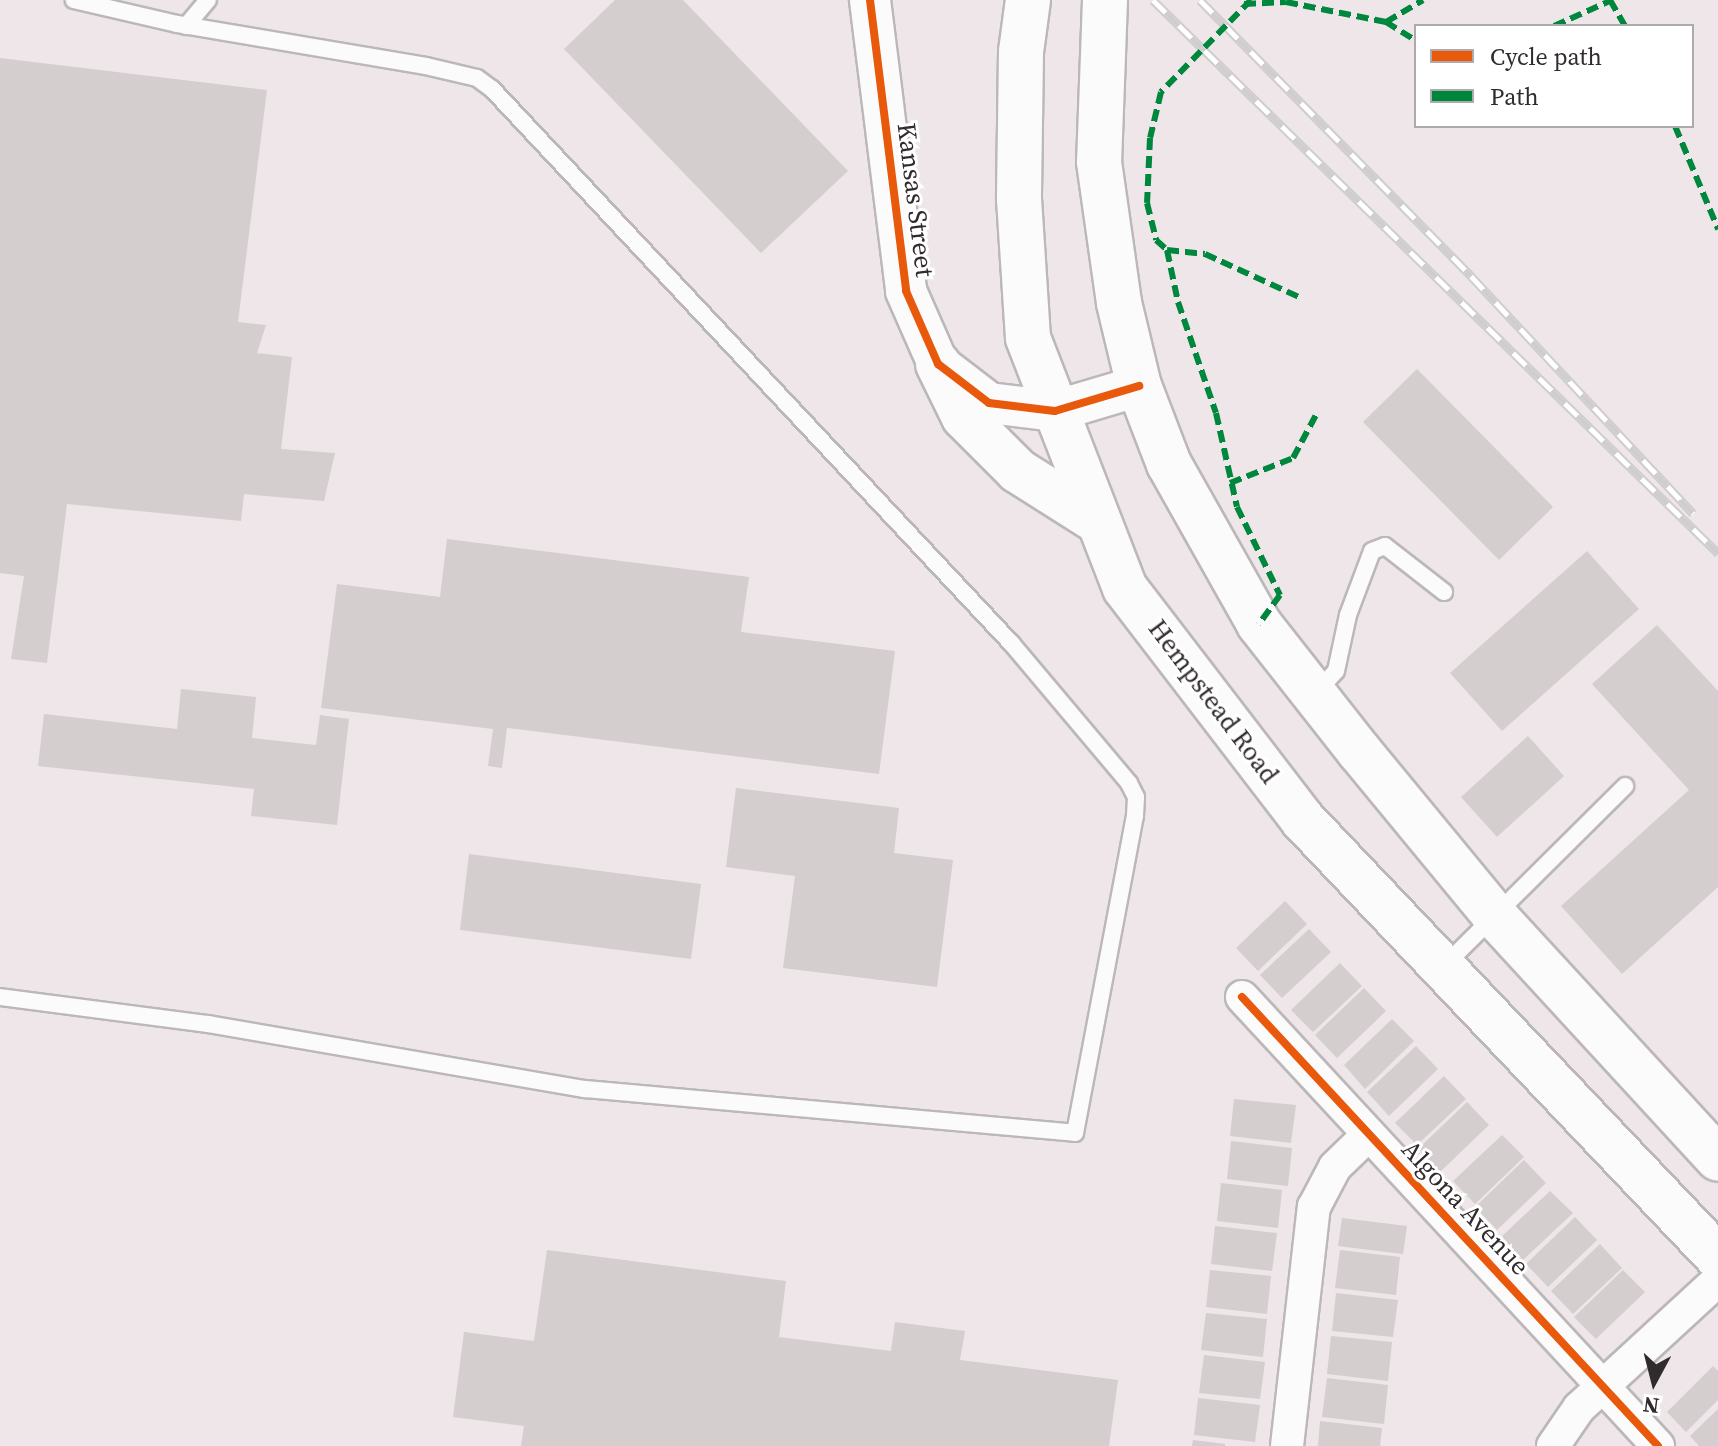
<!DOCTYPE html>
<style>
body{margin:0}
#map{position:relative;width:1718px;height:1446px;overflow:hidden;background:#eee6e8;font-family:"Source Serif 4",serif}
div>[style]{position:absolute}
.building>*{inset:0;background:#d4cecf}
.roads{filter:drop-shadow(2px 0 #bcb7b8) drop-shadow(-2px 0 #bcb7b8) drop-shadow(0 2px #bcb7b8) drop-shadow(0 -2px #bcb7b8)}
.service>*{height:16px;margin:-8px;padding:0 8px;transform-origin:8px;border-radius:8px;background:#fcfbfc}
.minor>*{height:32px;margin:-16px;padding:0 16px;transform-origin:16px;border-radius:16px;background:#fcfbfc}
.tertiary>*{height:40px;margin:-20px;padding:0 20px;transform-origin:20px;border-radius:20px;background:#fcfbfc}
.secondary>*{height:44px;margin:-22px;padding:0 22px;transform-origin:22px;border-radius:22px;background:#fcfbfc}
.rail>*{height:9px;margin-top:-4.5px;transform-origin:0;background:repeating-linear-gradient(90deg,#fff 0 18px,#d0cdce 0 36px);box-sizing:border-box;border-block:2px solid #d0cdce}
.quiet>*{height:6px;margin-top:-3px;transform-origin:0;background:repeating-linear-gradient(90deg,#00873e 0 12px,transparent 0 18px)}
.cycleway>*{height:8px;margin:-4px;padding:0 4px;transform-origin:4px;border-radius:4px;background:#e8590c}
span{translate:-50% -50%;white-space:nowrap;text-align:center;line-height:1.15;-webkit-text-stroke:6px #fff;paint-order:stroke}
.street-label{font-size:26px;color:#302b2c}
.legend{position:absolute;left:1414px;top:24px;width:280px;height:104px;box-sizing:border-box;background:#fff;border:2px solid #acaaab;margin:0;padding:10px 14px;list-style:none;font-size:24px;color:#302b2c}
.legend li{display:flex;align-items:center;gap:16px;height:40px}
.legend b{width:40px;border:2px solid #acaaab}
.north{position:absolute;left:1614px;top:1342px;width:80px;height:80px;-webkit-text-stroke:6px #fff;paint-order:stroke;rotate:187deg;font-size:22px;font-weight:700;line-height:32px;text-align:center;color:#302b2c}
.north::after{content:'';display:block;margin:auto;width:28px;height:36px;background:#302b2c;clip-path:polygon(50% 0,100% 100%,50% 72%,0 100%)}
</style>
<div id="map">
<div class="building">
<i style="clip-path:polygon(615px 0,683px 0,848px 171px,761px 253px,564px 49px)"></i>
<i style="clip-path:polygon(0 58px,267px 90px,238px 322px,266px 325px,257px 353px,292px 357px,281px 449px,335px 453px,324px 501px,244px 494px,241px 521px,67px 504px,47px 663px,11px 659px,24px 576px,0 573px)"></i>
<i style="clip-path:polygon(1417px 369px,1553px 507px,1499px 560px,1363px 422px)"></i>
<i style="clip-path:polygon(447px 539px,749px 577px,741px 632px,895px 651px,879px 774px,507px 728px,502px 768px,488px 766px,493px 729px,321px 708px,337px 584px,440px 597px)"></i>
<i style="clip-path:polygon(1587px 551px,1639px 609px,1502px 731px,1450px 673px)"></i>
<i style="clip-path:polygon(1657px 625px,1718px 691px,1718px 887px,1622px 974px,1561px 906px,1689px 790px,1592px 684px)"></i>
<i style="clip-path:polygon(181px 689px,256px 697px,252px 738px,316px 745px,320px 715px,349px 719px,337px 825px,251px 816px,254px 789px,38px 766px,44px 714px,177px 729px)"></i>
<i style="clip-path:polygon(1528px 736px,1564px 776px,1497px 837px,1461px 797px)"></i>
<i style="clip-path:polygon(736px 788px,899px 808px,894px 853px,953px 860px,937px 987px,783px 968px,795px 876px,726px 867px)"></i>
<i style="clip-path:polygon(469px 854px,701px 884px,691px 959px,460px 930px)"></i>
<i style="clip-path:polygon(1285px 901px,1307px 924px,1258px 971px,1236px 948px)"></i>
<i style="clip-path:polygon(1309px 929px,1331px 952px,1282px 998px,1260px 975px)"></i>
<i style="clip-path:polygon(1340px 963px,1362px 986px,1313px 1032px,1291px 1010px)"></i>
<i style="clip-path:polygon(1364px 988px,1386px 1011px,1337px 1058px,1315px 1035px)"></i>
<i style="clip-path:polygon(1392px 1019px,1414px 1041px,1365px 1089px,1344px 1065px)"></i>
<i style="clip-path:polygon(1416px 1046px,1438px 1069px,1389px 1116px,1367px 1092px)"></i>
<i style="clip-path:polygon(1444px 1076px,1466px 1099px,1417px 1145px,1395px 1123px)"></i>
<i style="clip-path:polygon(1234px 1099px,1296px 1105px,1291px 1143px,1230px 1136px)"></i>
<i style="clip-path:polygon(1467px 1102px,1489px 1125px,1440px 1172px,1418px 1149px)"></i>
<i style="clip-path:polygon(1502px 1135px,1524px 1157px,1475px 1204px,1453px 1181px)"></i>
<i style="clip-path:polygon(1231px 1141px,1292px 1148px,1288px 1186px,1227px 1179px)"></i>
<i style="clip-path:polygon(1524px 1160px,1546px 1183px,1497px 1230px,1475px 1207px)"></i>
<i style="clip-path:polygon(1221px 1183px,1282px 1190px,1278px 1228px,1217px 1221px)"></i>
<i style="clip-path:polygon(1550px 1191px,1573px 1213px,1523px 1260px,1501px 1237px)"></i>
<i style="clip-path:polygon(1575px 1217px,1597px 1240px,1548px 1287px,1526px 1264px)"></i>
<i style="clip-path:polygon(1342px 1218px,1407px 1226px,1403px 1254px,1338px 1246px)"></i>
<i style="clip-path:polygon(1215px 1226px,1277px 1233px,1272px 1271px,1211px 1264px)"></i>
<i style="clip-path:polygon(1600px 1244px,1622px 1268px,1573px 1314px,1551px 1291px)"></i>
<i style="clip-path:polygon(547px 1250px,786px 1281px,779px 1337px,891px 1351px,895px 1322px,965px 1331px,960px 1360px,1118px 1380px,1109px 1446px,521px 1446px,524px 1426px,453px 1417px,464px 1332px,534px 1341px)"></i>
<i style="clip-path:polygon(1340px 1250px,1400px 1257px,1396px 1295px,1335px 1288px)"></i>
<i style="clip-path:polygon(1210px 1270px,1271px 1276px,1267px 1314px,1206px 1307px)"></i>
<i style="clip-path:polygon(1623px 1270px,1645px 1292px,1596px 1339px,1574px 1317px)"></i>
<i style="clip-path:polygon(1336px 1293px,1398px 1300px,1393px 1337px,1332px 1331px)"></i>
<i style="clip-path:polygon(1206px 1313px,1267px 1319px,1263px 1357px,1201px 1350px)"></i>
<i style="clip-path:polygon(1331px 1336px,1392px 1342px,1388px 1381px,1327px 1374px)"></i>
<i style="clip-path:polygon(1204px 1355px,1265px 1362px,1260px 1399px,1199px 1393px)"></i>
<i style="clip-path:polygon(1713px 1366px,1718px 1371px,1718px 1400px,1686px 1432px,1667px 1412px)"></i>
<i style="clip-path:polygon(1327px 1378px,1388px 1385px,1384px 1424px,1322px 1417px)"></i>
<i style="clip-path:polygon(1198px 1398px,1260px 1405px,1255px 1442px,1194px 1435px)"></i>
<i style="clip-path:polygon(1718px 1409px,1718px 1446px,1699px 1446px,1690px 1436px)"></i>
<i style="clip-path:polygon(1320px 1421px,1382px 1428px,1380px 1446px,1318px 1446px)"></i>
<i style="clip-path:polygon(1193px 1440px,1225px 1444px,1225px 1446px,1192px 1446px)"></i>
</div>
<div class="roads">
<div class="service">
<i style="left:186px;top:26px;width:34px;rotate:-50deg"></i>
<i style="left:1317px;top:692px;width:28px;rotate:-48deg"></i>
<i style="left:1336px;top:671px;width:57px;rotate:-77.9deg"></i>
<i style="left:1348px;top:615px;width:68px;rotate:-69.4deg"></i>
<i style="left:1372px;top:551px;width:14px;rotate:-21deg"></i>
<i style="left:1385px;top:546px;width:75px;rotate:37.9deg"></i>
<i style="left:1445px;top:965px;width:254px;rotate:-44.8deg"></i>
<i style="left:0;top:997px;width:210px;rotate:7.4deg"></i>
<i style="left:208px;top:1024px;width:383px;rotate:9.8deg"></i>
<i style="left:585px;top:1089px;width:492px;rotate:5.1deg"></i>
<i style="left:1075px;top:1133px;width:323px;rotate:-79.3deg"></i>
<i style="left:1135px;top:816px;width:19px;rotate:-87deg"></i>
<i style="left:1136px;top:797px;width:16px;rotate:-117deg"></i>
<i style="left:1129px;top:783px;width:183px;rotate:-130.1deg"></i>
<i style="left:1011px;top:643px;width:759px;rotate:-133.13deg"></i>
<i style="left:492px;top:89px;width:19px;rotate:-144deg"></i>
<i style="left:477px;top:78px;width:52px;rotate:-166.8deg"></i>
<i style="left:426px;top:66px;width:253px;rotate:-170.4deg"></i>
<i style="left:177px;top:24px;width:106px;rotate:-166.9deg"></i>
</div>
<div class="minor">
<i style="left:1242px;top:997px;width:612px;rotate:47.18deg"></i>
<i style="left:1287px;top:1446px;width:241px;rotate:-83.6deg"></i>
<i style="left:1314px;top:1207px;width:45px;rotate:-62.3deg"></i>
<i style="left:1335px;top:1167px;width:46px;rotate:-44.1deg"></i>
<i style="left:1553px;top:1446px;width:46px;rotate:-55.6deg"></i>
<i style="left:1579px;top:1408px;width:189px;rotate:-42.6deg"></i>
</div>
<div class="tertiary">
<i style="left:870px;top:0;width:293px;rotate:82.9deg"></i>
<i style="left:906px;top:291px;width:80px;rotate:66.3deg"></i>
<i style="left:938px;top:364px;width:64px;rotate:37.4deg"></i>
<i style="left:989px;top:403px;width:66px;rotate:6.9deg"></i>
<i style="left:1055px;top:411px;width:88px;rotate:-16.6deg"></i>
</div>
<div class="secondary">
<i style="left:1028px;top:0;width:52px;rotate:97.7deg"></i>
<i style="left:1021px;top:52px;width:147px;rotate:90.8deg"></i>
<i style="left:1019px;top:199px;width:139px;rotate:86.3deg"></i>
<i style="left:1028px;top:338px;width:268px;rotate:68.8deg"></i>
<i style="left:1125px;top:588px;width:291px;rotate:52.5deg"></i>
<i style="left:1302px;top:819px;width:604px;rotate:46.48deg"></i>
<i style="left:1105px;top:0;width:162px;rotate:92.1deg"></i>
<i style="left:1099px;top:162px;width:142px;rotate:81.9deg"></i>
<i style="left:1119px;top:303px;width:85px;rotate:76.5deg"></i>
<i style="left:1139px;top:386px;width:84px;rotate:69deg"></i>
<i style="left:1169px;top:464px;width:184px;rotate:60.6deg"></i>
<i style="left:1259px;top:624px;width:162px;rotate:51.8deg"></i>
<i style="left:1359px;top:751px;width:212px;rotate:50.5deg"></i>
<i style="left:1494px;top:915px;width:331px;rotate:47.4deg"></i>
<i style="left:938px;top:364px;width:59px;rotate:63.9deg"></i>
<i style="left:964px;top:417px;width:76px;rotate:45deg"></i>
<i style="left:1018px;top:471px;width:93px;rotate:32.3deg"></i>
</div>
</div>
<div class="rail">
<i style="left:1153px;top:0;width:791px;rotate:44.39deg"></i>
<i style="left:1200px;top:0;width:387px;rotate:45.5deg"></i>
<i style="left:1471px;top:276px;width:325px;rotate:46.9deg"></i>
</div>
<div class="quiet">
<i style="left:1251px;top:0;width:129px;rotate:134.4deg"></i>
<i style="left:1161px;top:92px;width:47px;rotate:103.4deg"></i>
<i style="left:1150px;top:138px;width:65px;rotate:92.6deg"></i>
<i style="left:1147px;top:203px;width:38px;rotate:76deg"></i>
<i style="left:1156px;top:240px;width:15px;rotate:42deg"></i>
<i style="left:1167px;top:250px;width:38px;rotate:6deg"></i>
<i style="left:1205px;top:254px;width:106px;rotate:24.6deg"></i>
<i style="left:1610px;top:0;width:30px;rotate:60deg"></i>
<i style="left:1244px;top:4px;width:42px;rotate:-2.7deg"></i>
<i style="left:1286px;top:2px;width:102px;rotate:11.3deg"></i>
<i style="left:1386px;top:22px;width:43px;rotate:-30.7deg"></i>
<i style="left:1386px;top:22px;width:36px;rotate:32deg"></i>
<i style="left:1554px;top:26px;width:64px;rotate:-24.1deg"></i>
<i style="left:1675px;top:126px;width:112px;rotate:67.3deg"></i>
<i style="left:1167px;top:250px;width:53px;rotate:78.1deg"></i>
<i style="left:1178px;top:302px;width:117px;rotate:71.1deg"></i>
<i style="left:1216px;top:413px;width:96px;rotate:77.4deg"></i>
<i style="left:1237px;top:507px;width:98px;rotate:64deg"></i>
<i style="left:1280px;top:595px;width:36px;rotate:126deg"></i>
<i style="left:1230px;top:483px;width:68px;rotate:-21.6deg"></i>
<i style="left:1293px;top:458px;width:51px;rotate:-61.9deg"></i>
</div>
<div class="cycleway">
<i style="left:870px;top:0;width:293px;rotate:82.9deg"></i>
<i style="left:906px;top:291px;width:80px;rotate:66.3deg"></i>
<i style="left:938px;top:364px;width:64px;rotate:37.4deg"></i>
<i style="left:989px;top:403px;width:66px;rotate:6.9deg"></i>
<i style="left:1055px;top:411px;width:88px;rotate:-16.6deg"></i>
<i style="left:1242px;top:997px;width:612px;rotate:47.18deg"></i>
</div>
<div class="street-label">
<span style="left:915px;top:200px;rotate:83deg">Kansas Street</span>
<span style="left:1213px;top:702px;rotate:53deg">Hempstead Road</span>
<span style="left:1465px;top:1208px;rotate:47deg">Algona Avenue</span>
</div>
<ul class="legend">
<li><b style="height:10px;background:#e8590c"></b>Cycle path</li>
<li><b style="height:10px;background:#00873e"></b>Path</li>
</ul>
<div class="north">N</div>
</div>
